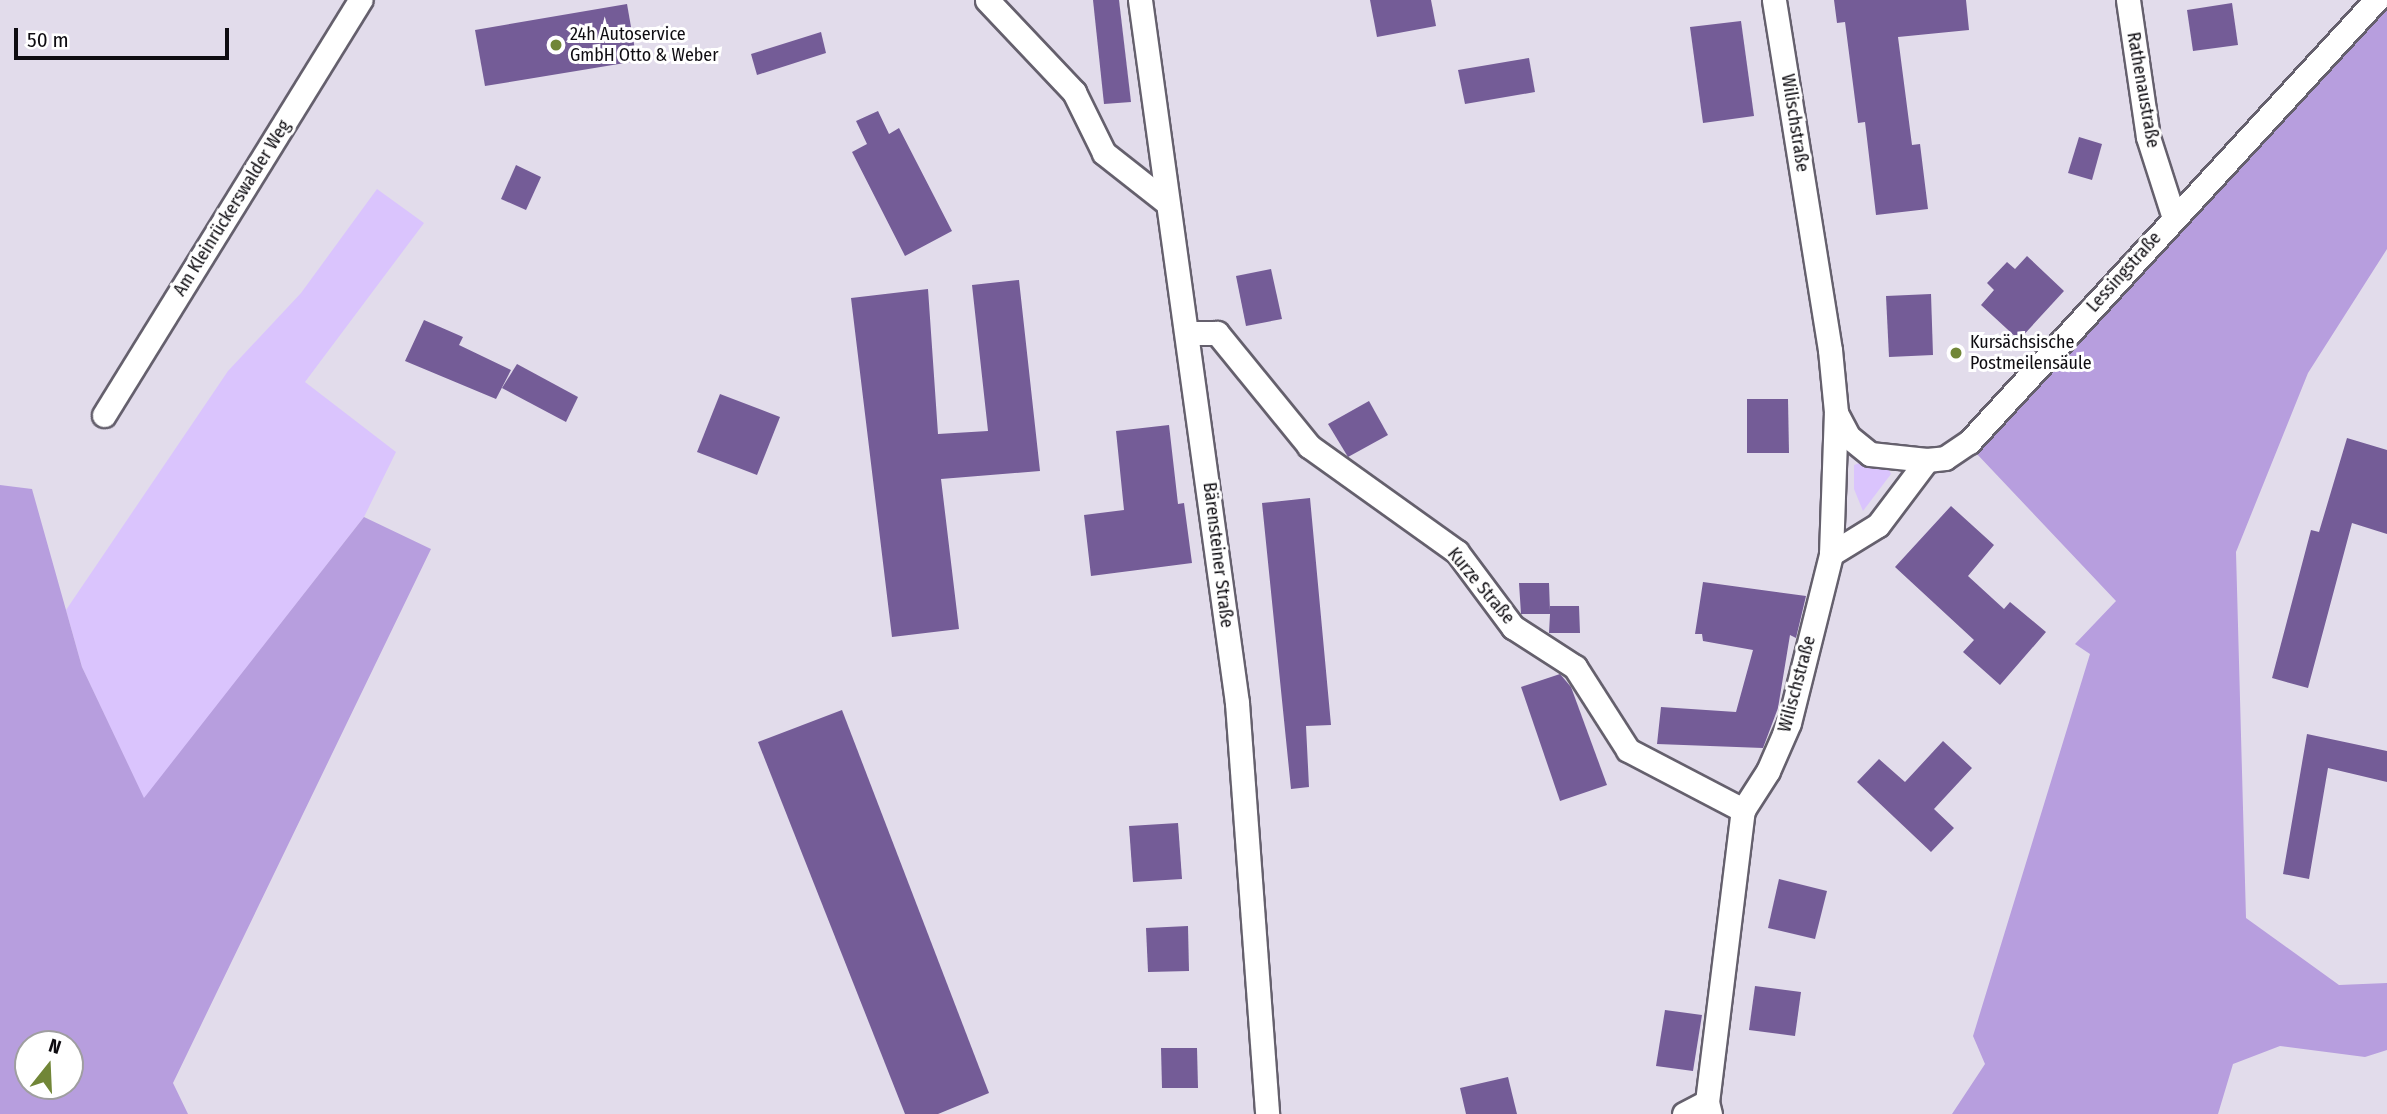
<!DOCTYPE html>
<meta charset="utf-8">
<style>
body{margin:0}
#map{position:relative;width:2387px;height:1114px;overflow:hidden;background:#e2dceb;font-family:"Fira Sans Condensed",sans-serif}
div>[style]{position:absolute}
.green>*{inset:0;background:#dac4fd}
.forest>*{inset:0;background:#b79ede}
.building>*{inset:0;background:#745c97}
.roads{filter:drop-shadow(2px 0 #65606d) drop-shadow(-2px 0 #65606d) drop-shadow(0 2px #65606d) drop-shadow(0 -2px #65606d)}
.street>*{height:23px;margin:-11.5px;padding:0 11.5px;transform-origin:11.5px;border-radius:11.5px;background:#fff}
.dots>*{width:19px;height:19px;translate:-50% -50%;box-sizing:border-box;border:4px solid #fff;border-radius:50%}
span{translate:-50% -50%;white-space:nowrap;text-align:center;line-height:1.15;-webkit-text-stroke:6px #fff;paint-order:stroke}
.poi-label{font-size:18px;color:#0e0c11}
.left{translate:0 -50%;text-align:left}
.street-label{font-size:18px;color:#0e0c11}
.north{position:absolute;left:14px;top:1030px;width:70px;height:70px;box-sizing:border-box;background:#fff;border:2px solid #9f9ea0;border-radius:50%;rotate:18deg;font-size:19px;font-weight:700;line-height:28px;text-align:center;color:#0e0c11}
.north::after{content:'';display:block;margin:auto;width:24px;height:32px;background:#718637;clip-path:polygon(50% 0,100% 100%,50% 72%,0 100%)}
.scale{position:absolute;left:14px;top:28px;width:215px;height:32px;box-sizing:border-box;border:4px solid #0e0c11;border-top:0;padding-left:9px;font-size:21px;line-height:24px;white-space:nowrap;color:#0e0c11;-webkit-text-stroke:5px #fff;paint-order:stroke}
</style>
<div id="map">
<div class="green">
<i style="clip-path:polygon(377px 189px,424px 223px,305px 382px,396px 452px,364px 517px,144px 799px,82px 667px,66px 610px,228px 371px,301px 293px)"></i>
<i style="clip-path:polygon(1865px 461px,1886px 463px,1891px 474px,1863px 511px,1854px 489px,1854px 465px)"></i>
</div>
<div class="forest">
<i style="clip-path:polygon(2387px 8px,2387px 249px,2308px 373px,2236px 552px,2246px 918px,2339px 985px,2387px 983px,2387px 1050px,2365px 1057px,2280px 1046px,2233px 1064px,2218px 1114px,1952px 1114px,1985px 1064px,1973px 1036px,2090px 654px,2075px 644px,2116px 601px,1976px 453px)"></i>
<i style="clip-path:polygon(evenodd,0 485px,32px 489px,82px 667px,144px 798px,364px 517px,431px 549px,173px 1083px,188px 1114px,0 1114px,0 485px,70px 1044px,70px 1086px,28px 1086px,28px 1044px,70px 1044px)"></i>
</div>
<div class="building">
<i style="clip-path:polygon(1093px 0,1119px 0,1131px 102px,1104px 104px)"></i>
<i style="clip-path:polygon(1370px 0,1431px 0,1436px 26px,1377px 37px)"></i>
<i style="clip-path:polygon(1834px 0,1966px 0,1969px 30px,1898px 37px,1912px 145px,1920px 144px,1928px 209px,1876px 215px,1865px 122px,1858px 123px,1845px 22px,1837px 23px)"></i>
<i style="clip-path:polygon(2232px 3px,2238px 45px,2193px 51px,2187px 10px)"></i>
<i style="clip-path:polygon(627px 4px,637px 61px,485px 86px,475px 30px)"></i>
<i style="clip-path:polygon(1741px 21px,1754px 116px,1703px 123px,1690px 27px)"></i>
<i style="clip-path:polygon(821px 32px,826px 53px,757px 75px,751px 54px)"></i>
<i style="clip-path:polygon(1529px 58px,1535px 92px,1465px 104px,1458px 70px)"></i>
<i style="clip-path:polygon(878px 111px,889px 134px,899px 128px,952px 231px,905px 256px,852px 152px,867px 144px,856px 121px)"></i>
<i style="clip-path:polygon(2079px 137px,2102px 144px,2092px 180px,2068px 173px)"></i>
<i style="clip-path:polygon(516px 165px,541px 177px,526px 210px,501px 199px)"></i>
<i style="clip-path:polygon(2027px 256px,2064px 291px,2019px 340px,1981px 305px,1994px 290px,1987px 283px,2007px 262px,2015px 269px)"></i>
<i style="clip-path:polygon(1271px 269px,1282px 319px,1246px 326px,1236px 276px)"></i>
<i style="clip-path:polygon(1019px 280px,1040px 471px,941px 479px,959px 629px,892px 637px,851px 298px,928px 289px,938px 434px,988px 431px,972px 285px)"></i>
<i style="clip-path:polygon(1931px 294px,1933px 355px,1889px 357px,1886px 296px)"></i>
<i style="clip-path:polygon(424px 320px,463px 337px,459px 345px,511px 370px,496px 399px,405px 361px)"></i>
<i style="clip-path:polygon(517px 364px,578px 397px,566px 422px,502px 388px)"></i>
<i style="clip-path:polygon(720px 394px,780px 417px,757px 475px,697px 452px)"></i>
<i style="clip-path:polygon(1747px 399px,1788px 399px,1789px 453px,1747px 453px)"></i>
<i style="clip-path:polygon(1369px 401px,1388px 435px,1348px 457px,1328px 424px)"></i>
<i style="clip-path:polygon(1169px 425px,1178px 504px,1184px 503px,1192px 563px,1091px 576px,1084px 515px,1124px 510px,1116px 431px)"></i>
<i style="clip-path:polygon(2347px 438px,2387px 450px,2387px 534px,2352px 523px,2308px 688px,2272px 678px,2311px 530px,2319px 532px)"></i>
<i style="clip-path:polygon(1310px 498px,1331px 725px,1306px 726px,1309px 787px,1291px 789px,1262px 503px)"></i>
<i style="clip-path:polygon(1951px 506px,1994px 545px,1968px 576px,2004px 609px,2010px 602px,2046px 632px,2000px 685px,1963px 652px,1974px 640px,1895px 567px)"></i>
<i style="clip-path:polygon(1703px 582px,1806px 596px,1796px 638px,1790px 635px,1778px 708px,1763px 748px,1657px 744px,1661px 707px,1736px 712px,1753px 650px,1703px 641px,1702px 634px,1695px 634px)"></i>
<i style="clip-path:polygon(1519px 583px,1549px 583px,1550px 611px,1550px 606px,1579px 606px,1580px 633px,1549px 633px,1550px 614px,1521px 614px)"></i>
<i style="clip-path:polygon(1560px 674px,1571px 687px,1607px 785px,1560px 801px,1521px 687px)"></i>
<i style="clip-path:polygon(842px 710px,989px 1093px,938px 1114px,905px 1114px,758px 742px)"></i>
<i style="clip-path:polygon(2307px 734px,2387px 751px,2387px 782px,2328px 768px,2309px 879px,2283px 874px)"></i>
<i style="clip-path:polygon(1943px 741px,1972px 768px,1934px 809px,1954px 828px,1931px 852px,1857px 782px,1879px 759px,1905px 782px)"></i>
<i style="clip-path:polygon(1178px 823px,1182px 879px,1133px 882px,1129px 826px)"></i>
<i style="clip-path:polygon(1779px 879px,1827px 891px,1815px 939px,1768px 928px)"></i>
<i style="clip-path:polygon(1188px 926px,1189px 971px,1148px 972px,1146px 928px)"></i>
<i style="clip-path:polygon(1755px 986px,1801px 992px,1795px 1036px,1749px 1030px)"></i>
<i style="clip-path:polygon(1665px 1010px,1702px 1015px,1693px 1071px,1656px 1066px)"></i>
<i style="clip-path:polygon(1161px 1048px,1197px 1048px,1198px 1088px,1162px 1088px)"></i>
<i style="clip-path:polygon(1508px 1077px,1517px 1114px,1466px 1114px,1460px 1088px)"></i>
</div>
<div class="roads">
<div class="street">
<i style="left:987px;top:0;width:127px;rotate:46.6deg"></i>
<i style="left:1074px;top:92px;width:68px;rotate:63.8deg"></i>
<i style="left:1104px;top:153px;width:78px;rotate:38.2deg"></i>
<i style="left:1140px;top:0;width:710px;rotate:82.14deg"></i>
<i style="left:1237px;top:703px;width:412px;rotate:85.8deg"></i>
<i style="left:2128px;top:0;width:138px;rotate:81.7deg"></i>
<i style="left:2148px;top:137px;width:85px;rotate:72.2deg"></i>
<i style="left:1189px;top:333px;width:28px"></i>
<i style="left:1217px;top:333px;width:146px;rotate:50.8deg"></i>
<i style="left:1309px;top:446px;width:182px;rotate:35.6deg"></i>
<i style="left:1457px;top:552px;width:94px;rotate:53.3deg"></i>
<i style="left:1513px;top:627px;width:74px;rotate:32.8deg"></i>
<i style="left:1575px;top:667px;width:98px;rotate:57.4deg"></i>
<i style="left:1628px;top:750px;width:130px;rotate:27.6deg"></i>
<i style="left:1836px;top:413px;width:27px;rotate:62deg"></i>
<i style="left:1849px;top:437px;width:27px;rotate:39deg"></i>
<i style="left:1870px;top:454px;width:57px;rotate:6deg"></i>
<i style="left:1927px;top:460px;width:18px;rotate:-6deg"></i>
<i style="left:1945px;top:458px;width:29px;rotate:-34deg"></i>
<i style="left:1969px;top:442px;width:601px;rotate:-47.36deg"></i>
<i style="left:104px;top:415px;width:488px;rotate:-58.3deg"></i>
<i style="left:1831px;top:554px;width:55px;rotate:-31.7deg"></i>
<i style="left:1878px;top:525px;width:81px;rotate:-53deg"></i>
<i style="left:1684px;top:1114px;width:26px;rotate:-28deg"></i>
<i style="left:1710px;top:1114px;width:12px;rotate:-104deg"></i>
<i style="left:1707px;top:1102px;width:294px;rotate:-83deg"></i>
<i style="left:1743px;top:810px;width:46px;rotate:-57.3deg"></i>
<i style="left:1768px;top:771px;width:52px;rotate:-66.4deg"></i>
<i style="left:1789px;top:723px;width:174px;rotate:-76deg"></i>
<i style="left:1831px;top:554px;width:142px;rotate:-88deg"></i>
<i style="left:1836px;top:412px;width:62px;rotate:-95.5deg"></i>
<i style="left:1830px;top:350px;width:354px;rotate:-99.1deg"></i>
</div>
</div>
<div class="dots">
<i style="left:556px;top:45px;background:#718637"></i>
<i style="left:1956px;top:353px;background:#718637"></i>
</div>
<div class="poi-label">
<span class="left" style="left:570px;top:45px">24h Autoservice<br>GmbH Otto &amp; Weber</span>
<span class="left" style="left:1970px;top:353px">Kursächsische<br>Postmeilensäule</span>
</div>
<div class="street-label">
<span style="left:2143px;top:90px;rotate:80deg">Rathenaustraße</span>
<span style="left:1795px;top:123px;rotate:81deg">Wilischstraße</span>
<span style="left:232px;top:208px;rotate:-58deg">Am Kleinrückerswalder Weg</span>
<span style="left:2124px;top:272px;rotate:-48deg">Lessingstraße</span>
<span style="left:1218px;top:555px;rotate:83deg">Bärensteiner Straße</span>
<span style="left:1481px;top:586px;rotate:50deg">Kurze Straße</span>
<span style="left:1797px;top:684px;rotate:-75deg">Wilischstraße</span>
</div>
<div class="north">N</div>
<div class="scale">50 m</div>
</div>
